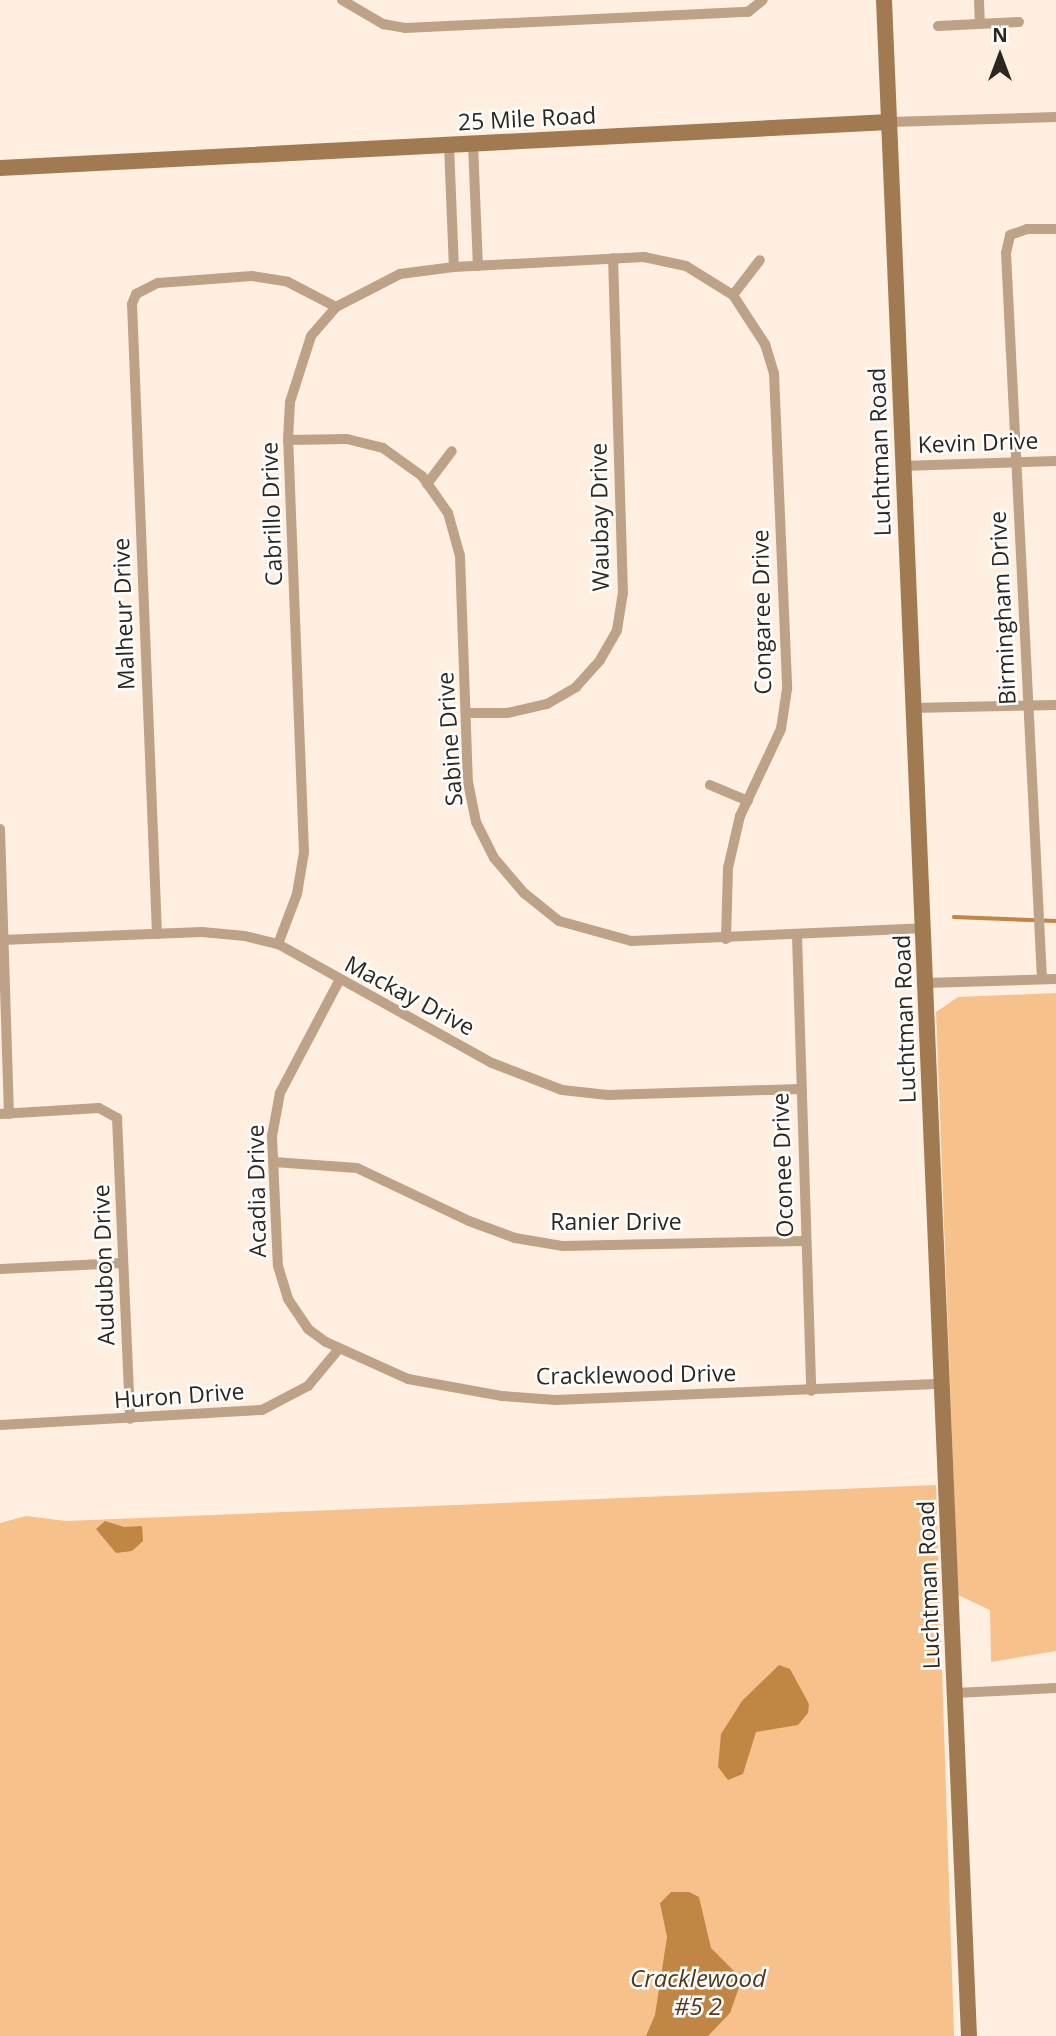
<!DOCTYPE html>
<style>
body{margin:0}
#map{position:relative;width:1056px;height:2036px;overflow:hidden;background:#ffefe0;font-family:"Open Sans",sans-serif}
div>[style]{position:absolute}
.green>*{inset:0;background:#f7c18c}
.water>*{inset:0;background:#c18544}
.stream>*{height:3.5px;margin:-1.75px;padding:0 1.75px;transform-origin:1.75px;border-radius:1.75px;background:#c18544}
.street>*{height:10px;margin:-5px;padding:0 5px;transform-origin:5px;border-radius:5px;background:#bda287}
.secondary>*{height:16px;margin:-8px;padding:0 8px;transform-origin:8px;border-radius:8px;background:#a27a52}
span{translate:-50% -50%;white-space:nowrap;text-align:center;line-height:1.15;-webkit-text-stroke:5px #fff;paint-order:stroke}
.street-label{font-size:23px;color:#2d261f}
.water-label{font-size:24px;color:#51371c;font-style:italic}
.north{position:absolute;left:965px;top:21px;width:70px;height:70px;-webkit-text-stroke:5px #fff;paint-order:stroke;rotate:0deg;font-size:19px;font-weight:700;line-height:28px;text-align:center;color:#2d261f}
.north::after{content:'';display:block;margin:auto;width:24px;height:32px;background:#2d261f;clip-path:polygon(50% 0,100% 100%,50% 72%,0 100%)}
</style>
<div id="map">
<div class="green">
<i style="clip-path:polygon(1056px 993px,1056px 1651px,991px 1662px,990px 1610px,958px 1595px,936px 1012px,958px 997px)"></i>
<i style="clip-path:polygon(936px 1485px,954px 2036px,0 2036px,0 1523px,26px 1516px,66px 1521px)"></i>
</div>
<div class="water">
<i style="clip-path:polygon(105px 1521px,124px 1527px,142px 1526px,143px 1541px,132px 1551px,116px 1553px,96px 1529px)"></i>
<i style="clip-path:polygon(779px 1665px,790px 1669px,809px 1704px,808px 1713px,798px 1725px,756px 1732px,743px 1774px,728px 1780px,718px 1767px,721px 1734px,742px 1701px)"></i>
<i style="clip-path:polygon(671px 1892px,689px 1892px,699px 1897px,711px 1948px,742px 1979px,730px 2013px,708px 2036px,646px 2036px,655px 2015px,667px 1937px,660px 1903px)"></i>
</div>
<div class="stream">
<i style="left:954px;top:917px;width:102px;rotate:2.2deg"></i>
</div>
<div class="street">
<i style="left:342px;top:0;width:48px;rotate:30.3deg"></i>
<i style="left:383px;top:24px;width:22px;rotate:10deg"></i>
<i style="left:405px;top:28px;width:343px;rotate:-2.7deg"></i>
<i style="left:748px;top:12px;width:19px;rotate:-39deg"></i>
<i style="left:979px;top:0;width:24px;rotate:88deg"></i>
<i style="left:938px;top:26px;width:81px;rotate:-2.8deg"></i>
<i style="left:889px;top:122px;width:167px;rotate:-1.7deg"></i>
<i style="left:473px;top:144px;width:122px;rotate:87.7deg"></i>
<i style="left:449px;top:145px;width:122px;rotate:87.7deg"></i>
<i style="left:733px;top:295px;width:44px;rotate:-52.4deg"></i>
<i style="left:288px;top:440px;width:59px;rotate:-1deg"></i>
<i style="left:347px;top:439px;width:37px;rotate:14deg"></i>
<i style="left:383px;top:448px;width:48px;rotate:35.7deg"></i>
<i style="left:422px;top:476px;width:45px;rotate:54.9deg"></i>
<i style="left:448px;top:513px;width:45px;rotate:74.4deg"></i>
<i style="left:460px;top:556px;width:226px;rotate:88deg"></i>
<i style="left:468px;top:782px;width:41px;rotate:78.7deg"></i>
<i style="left:476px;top:822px;width:40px;rotate:63.4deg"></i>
<i style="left:494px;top:858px;width:46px;rotate:49.4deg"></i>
<i style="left:524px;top:893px;width:45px;rotate:38.7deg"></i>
<i style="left:559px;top:921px;width:75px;rotate:15.5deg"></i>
<i style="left:631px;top:941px;width:292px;rotate:-2.5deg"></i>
<i style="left:902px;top:466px;width:154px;rotate:-1.9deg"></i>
<i style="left:427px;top:484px;width:41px;rotate:-52.9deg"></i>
<i style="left:911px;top:708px;width:145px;rotate:-1.2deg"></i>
<i style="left:466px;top:713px;width:41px"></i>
<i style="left:507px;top:713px;width:41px;rotate:-12.7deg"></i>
<i style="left:547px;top:704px;width:34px;rotate:-30deg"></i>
<i style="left:576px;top:687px;width:36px;rotate:-48deg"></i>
<i style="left:600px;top:660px;width:34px;rotate:-60deg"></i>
<i style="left:617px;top:630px;width:36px;rotate:-81deg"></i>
<i style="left:623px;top:594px;width:336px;rotate:-91.7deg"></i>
<i style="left:710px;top:785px;width:41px;rotate:22.8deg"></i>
<i style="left:0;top:829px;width:285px;rotate:88.2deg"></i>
<i style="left:157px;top:934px;width:630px;rotate:-92.27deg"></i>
<i style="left:132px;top:304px;width:11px;rotate:-68deg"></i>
<i style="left:136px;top:294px;width:25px;rotate:-27deg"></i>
<i style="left:158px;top:283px;width:94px;rotate:-4.3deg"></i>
<i style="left:252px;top:276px;width:36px;rotate:9deg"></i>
<i style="left:288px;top:282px;width:54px;rotate:27.5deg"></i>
<i style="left:797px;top:936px;width:455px;rotate:88.2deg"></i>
<i style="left:1px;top:940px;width:201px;rotate:-2.3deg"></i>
<i style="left:202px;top:932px;width:43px;rotate:5.3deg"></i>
<i style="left:245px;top:936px;width:34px;rotate:14deg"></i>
<i style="left:278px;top:944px;width:245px;rotate:29.1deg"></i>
<i style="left:492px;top:1063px;width:75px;rotate:21.1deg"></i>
<i style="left:562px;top:1090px;width:46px;rotate:6.2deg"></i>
<i style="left:608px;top:1095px;width:192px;rotate:-1.8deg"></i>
<i style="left:278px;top:944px;width:53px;rotate:-69.2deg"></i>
<i style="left:297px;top:894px;width:43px;rotate:-80.5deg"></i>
<i style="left:304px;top:852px;width:412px;rotate:-92.2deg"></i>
<i style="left:288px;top:440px;width:38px;rotate:-87deg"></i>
<i style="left:290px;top:402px;width:69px;rotate:-72.3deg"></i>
<i style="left:311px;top:336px;width:38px;rotate:-49deg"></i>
<i style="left:336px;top:307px;width:72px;rotate:-27.3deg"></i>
<i style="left:400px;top:274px;width:54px;rotate:-7.4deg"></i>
<i style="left:454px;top:267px;width:190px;rotate:-3deg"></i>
<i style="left:644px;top:257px;width:43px;rotate:12.1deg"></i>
<i style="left:686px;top:266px;width:55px;rotate:31.7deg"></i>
<i style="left:733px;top:295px;width:59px;rotate:56.9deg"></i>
<i style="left:765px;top:344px;width:30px;rotate:73deg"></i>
<i style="left:774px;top:373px;width:316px;rotate:87.6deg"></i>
<i style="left:787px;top:689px;width:40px;rotate:98.5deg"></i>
<i style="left:781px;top:729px;width:96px;rotate:115.2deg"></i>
<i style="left:740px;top:816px;width:53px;rotate:103deg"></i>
<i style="left:728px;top:868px;width:71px;rotate:91.6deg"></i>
<i style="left:1042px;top:979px;width:727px;rotate:-92.84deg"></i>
<i style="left:1006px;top:253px;width:18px;rotate:-77deg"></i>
<i style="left:1010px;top:235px;width:18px;rotate:-19deg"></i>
<i style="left:1027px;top:229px;width:29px"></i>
<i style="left:339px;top:981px;width:127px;rotate:117.8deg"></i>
<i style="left:280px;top:1093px;width:44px;rotate:100.5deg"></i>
<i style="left:272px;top:1136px;width:130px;rotate:87.4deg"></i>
<i style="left:278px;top:1266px;width:34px;rotate:73deg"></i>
<i style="left:288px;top:1299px;width:36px;rotate:56deg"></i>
<i style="left:308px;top:1329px;width:22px;rotate:36deg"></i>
<i style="left:326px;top:1342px;width:90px;rotate:24.3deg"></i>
<i style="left:408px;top:1379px;width:96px;rotate:10.3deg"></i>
<i style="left:502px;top:1396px;width:54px;rotate:4.2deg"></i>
<i style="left:556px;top:1400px;width:386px;rotate:-2.4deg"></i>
<i style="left:925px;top:983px;width:131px;rotate:-1.7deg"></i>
<i style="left:0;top:1114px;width:99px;rotate:-3.5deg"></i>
<i style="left:99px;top:1108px;width:21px;rotate:29deg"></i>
<i style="left:117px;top:1118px;width:301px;rotate:87.5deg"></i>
<i style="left:274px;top:1162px;width:83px;rotate:4.1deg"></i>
<i style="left:357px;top:1168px;width:124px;rotate:25.3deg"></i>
<i style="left:469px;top:1221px;width:49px;rotate:20.3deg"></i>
<i style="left:515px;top:1238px;width:49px;rotate:9.5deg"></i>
<i style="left:563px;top:1246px;width:243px;rotate:-1.2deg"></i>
<i style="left:0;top:1269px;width:123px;rotate:-2.8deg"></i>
<i style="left:0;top:1425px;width:262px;rotate:-3.3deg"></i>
<i style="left:262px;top:1410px;width:52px;rotate:-27.6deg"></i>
<i style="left:308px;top:1386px;width:47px;rotate:-50.2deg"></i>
<i style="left:955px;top:1693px;width:101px;rotate:-2.8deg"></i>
</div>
<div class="secondary">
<i style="left:884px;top:0;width:2038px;rotate:87.61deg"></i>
<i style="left:0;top:168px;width:890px;rotate:-2.96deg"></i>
</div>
<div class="street-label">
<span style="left:527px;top:118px;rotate:-3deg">25 Mile Road</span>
<span style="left:978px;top:442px;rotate:-2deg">Kevin Drive</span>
<span style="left:879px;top:452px;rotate:-92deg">Luchtman Road</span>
<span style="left:271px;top:514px;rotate:-92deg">Cabrillo Drive</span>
<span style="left:599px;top:517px;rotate:-91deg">Waubay Drive</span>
<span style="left:1002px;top:608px;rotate:-93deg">Birmingham Drive</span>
<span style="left:761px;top:612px;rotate:-91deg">Congaree Drive</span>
<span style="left:123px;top:614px;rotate:-92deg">Malheur Drive</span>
<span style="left:449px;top:739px;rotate:-94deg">Sabine Drive</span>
<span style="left:410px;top:995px;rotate:28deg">Mackay Drive</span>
<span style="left:904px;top:1019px;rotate:-92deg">Luchtman Road</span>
<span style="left:782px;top:1165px;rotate:-92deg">Oconee Drive</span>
<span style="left:256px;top:1191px;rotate:-91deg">Acadia Drive</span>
<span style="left:616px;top:1221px">Ranier Drive</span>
<span style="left:103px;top:1265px;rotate:-92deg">Audubon Drive</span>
<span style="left:636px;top:1374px;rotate:-1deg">Cracklewood Drive</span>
<span style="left:179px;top:1395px;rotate:-4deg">Huron Drive</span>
<span style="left:928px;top:1585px;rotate:-92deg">Luchtman Road</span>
</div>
<div class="water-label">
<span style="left:698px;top:1992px">Cracklewood<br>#5 2</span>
</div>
<div class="north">N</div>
</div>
